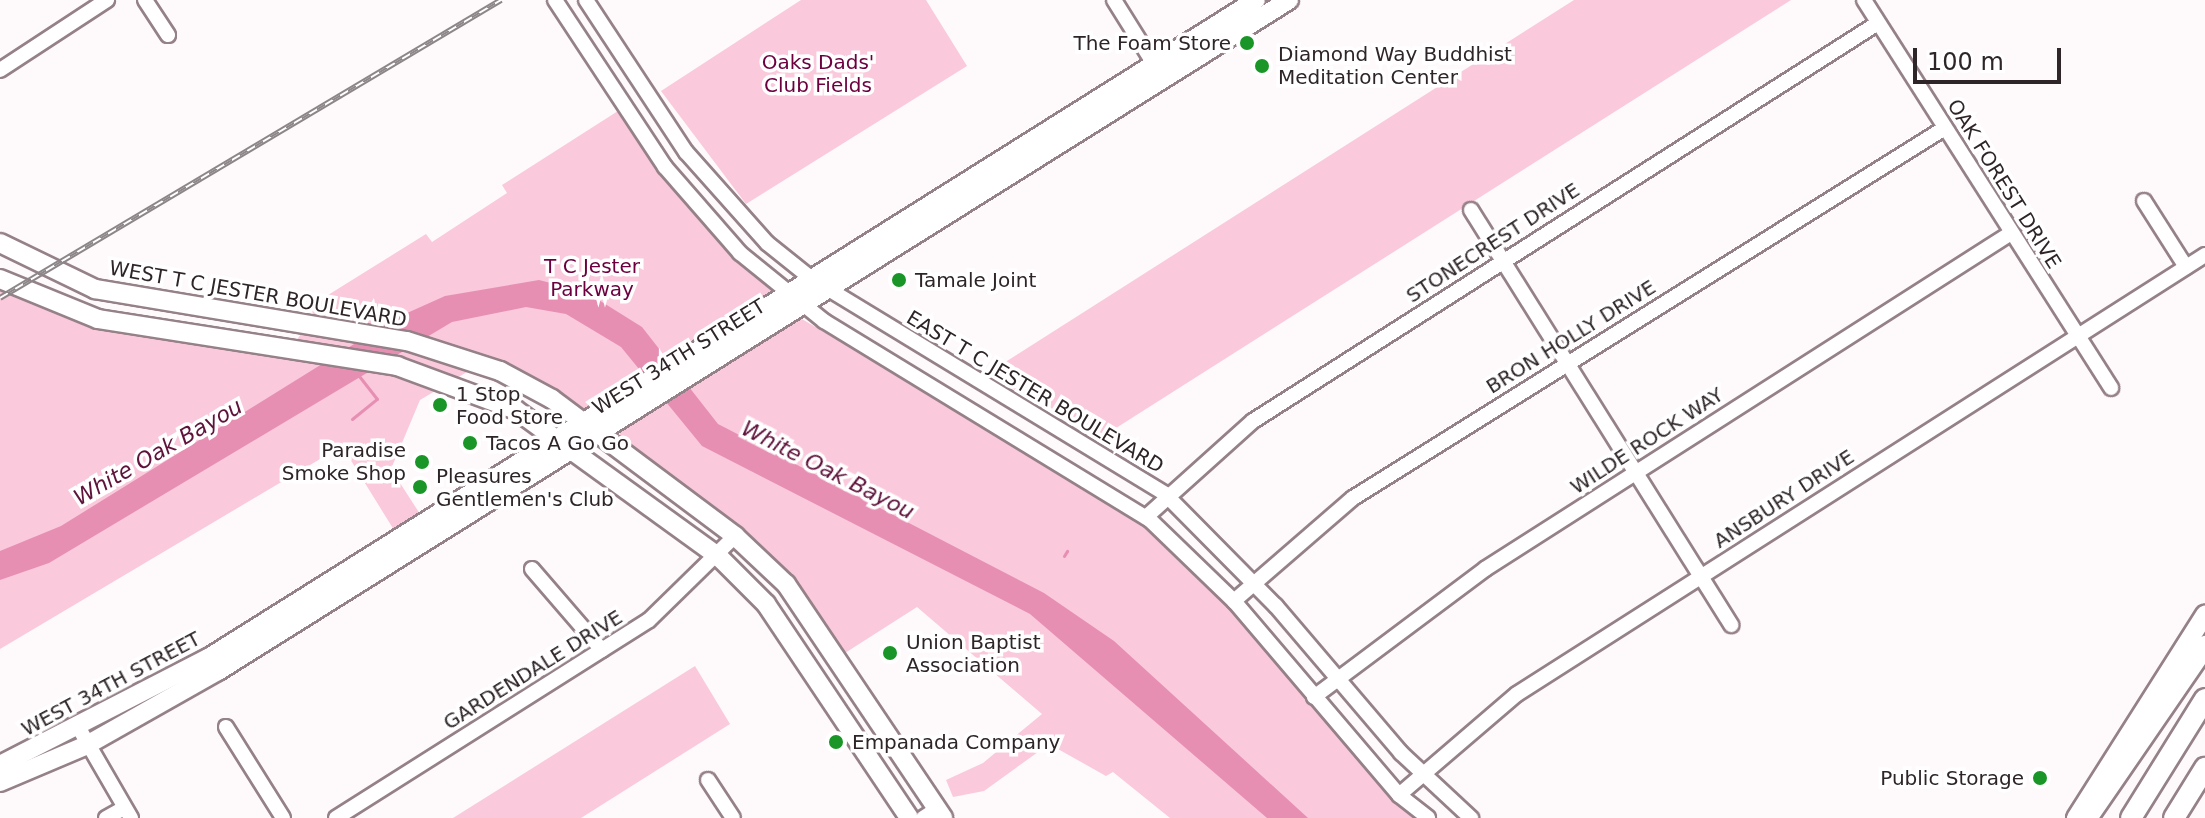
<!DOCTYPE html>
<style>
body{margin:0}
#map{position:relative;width:2205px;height:818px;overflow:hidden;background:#fefafb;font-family:"DejaVu Sans",sans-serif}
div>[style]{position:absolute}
.green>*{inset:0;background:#fac9db}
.water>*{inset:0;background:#e78fb3}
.stream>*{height:3px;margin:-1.5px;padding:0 1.5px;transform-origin:1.5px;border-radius:1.5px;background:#e78fb3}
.roads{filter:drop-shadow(2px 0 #958188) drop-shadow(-2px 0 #958188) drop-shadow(0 2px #958188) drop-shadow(0 -2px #958188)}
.minor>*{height:14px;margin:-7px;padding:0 7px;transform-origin:7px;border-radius:7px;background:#fff}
.major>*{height:18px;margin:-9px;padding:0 9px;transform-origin:9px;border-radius:9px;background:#fff}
.highway>*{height:20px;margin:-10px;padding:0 10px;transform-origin:10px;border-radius:10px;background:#fff}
.rail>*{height:6px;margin-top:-3px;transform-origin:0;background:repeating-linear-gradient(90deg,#fff 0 9px,#8d8688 0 18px);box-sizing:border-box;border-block:2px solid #8d8688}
.dots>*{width:22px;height:22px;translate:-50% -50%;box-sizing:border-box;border:4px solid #fff;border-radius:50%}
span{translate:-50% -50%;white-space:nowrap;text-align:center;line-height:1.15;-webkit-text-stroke:7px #fff;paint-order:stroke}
.poi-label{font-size:20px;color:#2d2527}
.right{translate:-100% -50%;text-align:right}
.left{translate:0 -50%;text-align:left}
.park-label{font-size:20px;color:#6c003f}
.street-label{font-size:20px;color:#2d2527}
.water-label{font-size:22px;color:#5f123a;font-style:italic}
.scale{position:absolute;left:1913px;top:48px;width:148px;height:36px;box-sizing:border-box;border:4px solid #2d2527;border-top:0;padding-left:10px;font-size:24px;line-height:28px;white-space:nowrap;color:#2d2527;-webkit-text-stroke:6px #fff;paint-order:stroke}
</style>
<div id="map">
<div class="green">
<i style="clip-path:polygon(801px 0,926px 0,967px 66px,746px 204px,661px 91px)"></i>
<i style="clip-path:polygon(1574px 0,1791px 0,1105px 435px,985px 375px)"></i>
<i style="clip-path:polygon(618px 111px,691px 209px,795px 315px,1132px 512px,1188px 560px,1423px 818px,1170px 818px,1113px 772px,1106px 776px,1049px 744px,984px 791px,953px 797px,946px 780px,983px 763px,1042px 714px,917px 607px,845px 653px,808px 601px,620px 439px,620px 428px,487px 360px,420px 400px,391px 469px,420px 514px,394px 530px,342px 446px,0 649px,0 285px,63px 314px,284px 357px,313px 318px,312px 305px,426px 234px,432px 242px,507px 193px,502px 185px)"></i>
<i style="clip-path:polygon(695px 666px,730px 724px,581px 818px,453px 818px)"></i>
</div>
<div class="water">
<i style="clip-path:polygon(539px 280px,586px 292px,642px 327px,718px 424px,1044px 593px,1114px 641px,1308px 818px,1267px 818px,1030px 614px,702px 446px,621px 347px,566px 314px,526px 307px,452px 322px,49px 563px,0 580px,0 551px,61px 526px,396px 318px,445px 296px)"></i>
</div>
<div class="stream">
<i style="left:352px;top:419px;width:32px;rotate:-39deg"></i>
<i style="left:377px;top:399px;width:33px;rotate:-128deg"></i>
<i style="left:1064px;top:556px;width:6px;rotate:-59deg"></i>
</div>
<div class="roads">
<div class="minor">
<i style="left:145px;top:0;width:42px;rotate:56.7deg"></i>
<i style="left:555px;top:0;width:200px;rotate:56.6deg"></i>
<i style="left:665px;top:167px;width:114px;rotate:48.9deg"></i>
<i style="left:740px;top:253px;width:108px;rotate:39deg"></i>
<i style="left:824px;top:321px;width:382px;rotate:31.4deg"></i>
<i style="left:1150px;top:520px;width:117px;rotate:44deg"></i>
<i style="left:1234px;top:601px;width:255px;rotate:49.6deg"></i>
<i style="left:1399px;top:795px;width:37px;rotate:38deg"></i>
<i style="left:586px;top:0;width:182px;rotate:56.7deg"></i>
<i style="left:686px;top:152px;width:122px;rotate:48.3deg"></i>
<i style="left:767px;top:243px;width:58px;rotate:38.7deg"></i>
<i style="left:812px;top:279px;width:413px;rotate:31.3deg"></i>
<i style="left:1165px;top:494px;width:158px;rotate:45.3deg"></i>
<i style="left:1276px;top:606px;width:193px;rotate:49.6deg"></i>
<i style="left:1401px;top:753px;width:96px;rotate:42.9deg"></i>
<i style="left:1114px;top:0;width:85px;rotate:58deg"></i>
<i style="left:1864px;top:0;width:460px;rotate:57.5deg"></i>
<i style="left:0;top:70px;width:128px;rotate:-33.2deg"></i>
<i style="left:2144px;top:201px;width:78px;rotate:57.5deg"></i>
<i style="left:1471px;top:210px;width:490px;rotate:57.9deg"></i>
<i style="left:1146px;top:517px;width:144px;rotate:-41.9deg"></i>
<i style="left:1253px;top:421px;width:741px;rotate:-32.49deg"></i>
<i style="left:532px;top:569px;width:107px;rotate:49.2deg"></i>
<i style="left:1234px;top:601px;width:157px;rotate:-40.9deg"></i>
<i style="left:1353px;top:498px;width:698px;rotate:-32.01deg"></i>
<i style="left:1314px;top:697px;width:214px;rotate:-36.8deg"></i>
<i style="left:1485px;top:569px;width:624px;rotate:-32.57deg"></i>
<i style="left:226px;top:727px;width:107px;rotate:57.9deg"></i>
<i style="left:80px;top:730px;width:102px;rotate:59.9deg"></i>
<i style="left:708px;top:780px;width:45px;rotate:56.7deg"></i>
<i style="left:1399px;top:795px;width:155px;rotate:-40.6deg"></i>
<i style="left:1517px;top:694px;width:816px;rotate:-32.54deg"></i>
<i style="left:106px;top:818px;width:21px;rotate:-29deg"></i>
<i style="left:336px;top:818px;width:370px;rotate:-32.3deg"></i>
<i style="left:649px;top:620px;width:120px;rotate:-44.3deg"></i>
<i style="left:923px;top:818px;width:17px;rotate:-33deg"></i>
</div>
<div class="major">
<i style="left:0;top:243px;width:106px;rotate:25.8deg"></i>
<i style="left:95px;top:289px;width:316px;rotate:9.5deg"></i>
<i style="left:407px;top:341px;width:98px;rotate:17.9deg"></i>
<i style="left:500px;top:371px;width:59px;rotate:28.3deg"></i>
<i style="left:552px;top:399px;width:229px;rotate:36.8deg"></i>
<i style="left:735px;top:536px;width:70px;rotate:43.3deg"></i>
<i style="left:786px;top:584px;width:282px;rotate:56.1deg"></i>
<i style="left:0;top:279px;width:106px;rotate:22.2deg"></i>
<i style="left:98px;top:319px;width:303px;rotate:8.9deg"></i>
<i style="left:397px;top:366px;width:127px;rotate:20.3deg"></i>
<i style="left:516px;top:410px;width:249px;rotate:35.9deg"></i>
<i style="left:718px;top:556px;width:68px;rotate:45deg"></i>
<i style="left:766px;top:604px;width:257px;rotate:56.2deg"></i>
<i style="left:0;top:765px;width:236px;rotate:-27.2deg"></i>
<i style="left:210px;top:657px;width:1235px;rotate:-32.13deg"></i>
<i style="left:0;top:782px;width:95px;rotate:-23deg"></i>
<i style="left:87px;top:745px;width:150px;rotate:-29.5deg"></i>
<i style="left:218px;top:671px;width:1264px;rotate:-32.07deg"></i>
<i style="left:2076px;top:818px;width:241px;rotate:-57.6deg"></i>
</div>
<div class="highway">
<i style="left:2087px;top:818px;width:209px;rotate:-55.5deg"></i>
<i style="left:2131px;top:818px;width:140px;rotate:-58.1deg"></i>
<i style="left:2174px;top:818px;width:59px;rotate:-58.2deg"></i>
</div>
</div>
<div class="rail">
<i style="left:0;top:298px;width:583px;rotate:-30.74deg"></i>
</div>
<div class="dots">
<i style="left:1247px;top:43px;background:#1a9628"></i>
<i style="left:1262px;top:66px;background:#1a9628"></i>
<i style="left:899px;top:280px;background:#1a9628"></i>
<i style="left:440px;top:405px;background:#1a9628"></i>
<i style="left:470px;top:443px;background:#1a9628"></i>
<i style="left:422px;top:462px;background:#1a9628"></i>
<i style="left:420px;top:487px;background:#1a9628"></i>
<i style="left:890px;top:653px;background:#1a9628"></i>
<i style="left:836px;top:742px;background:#1a9628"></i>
<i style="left:2040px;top:778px;background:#1a9628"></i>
</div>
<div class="poi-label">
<span class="right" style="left:1231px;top:43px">The Foam Store</span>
<span class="left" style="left:1278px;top:66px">Diamond Way Buddhist<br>Meditation Center</span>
<span class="left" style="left:915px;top:280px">Tamale Joint</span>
<span class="left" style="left:456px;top:406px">1 Stop<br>Food Store</span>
<span class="left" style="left:486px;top:443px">Tacos A Go Go</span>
<span class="right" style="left:406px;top:462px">Paradise<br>Smoke Shop</span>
<span class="left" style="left:436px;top:488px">Pleasures<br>Gentlemen's Club</span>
<span class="left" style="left:906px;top:654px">Union Baptist<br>Association</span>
<span class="left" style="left:852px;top:742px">Empanada Company</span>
<span class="right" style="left:2024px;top:778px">Public Storage</span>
</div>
<div class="park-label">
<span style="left:818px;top:74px">Oaks Dads'<br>Club Fields</span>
<span style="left:592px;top:278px">T C Jester<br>Parkway</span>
</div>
<div class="street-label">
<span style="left:2004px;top:184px;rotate:58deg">OAK FOREST DRIVE</span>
<span style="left:1493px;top:243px;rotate:-33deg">STONECREST DRIVE</span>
<span style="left:258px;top:294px;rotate:10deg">WEST T C JESTER BOULEVARD</span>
<span style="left:1571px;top:337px;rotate:-32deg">BRON HOLLY DRIVE</span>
<span style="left:679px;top:357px;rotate:-32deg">WEST 34TH STREET</span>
<span style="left:1035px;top:392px;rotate:31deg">EAST T C JESTER BOULEVARD</span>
<span style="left:1647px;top:441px;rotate:-33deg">WILDE ROCK WAY</span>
<span style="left:1784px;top:499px;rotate:-33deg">ANSBURY DRIVE</span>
<span style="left:533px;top:670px;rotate:-32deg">GARDENDALE DRIVE</span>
<span style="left:111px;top:684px;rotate:-28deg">WEST 34TH STREET</span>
</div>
<div class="water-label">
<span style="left:158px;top:452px;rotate:-30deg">White Oak Bayou</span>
<span style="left:828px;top:470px;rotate:27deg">White Oak Bayou</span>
</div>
<div class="scale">100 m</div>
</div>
